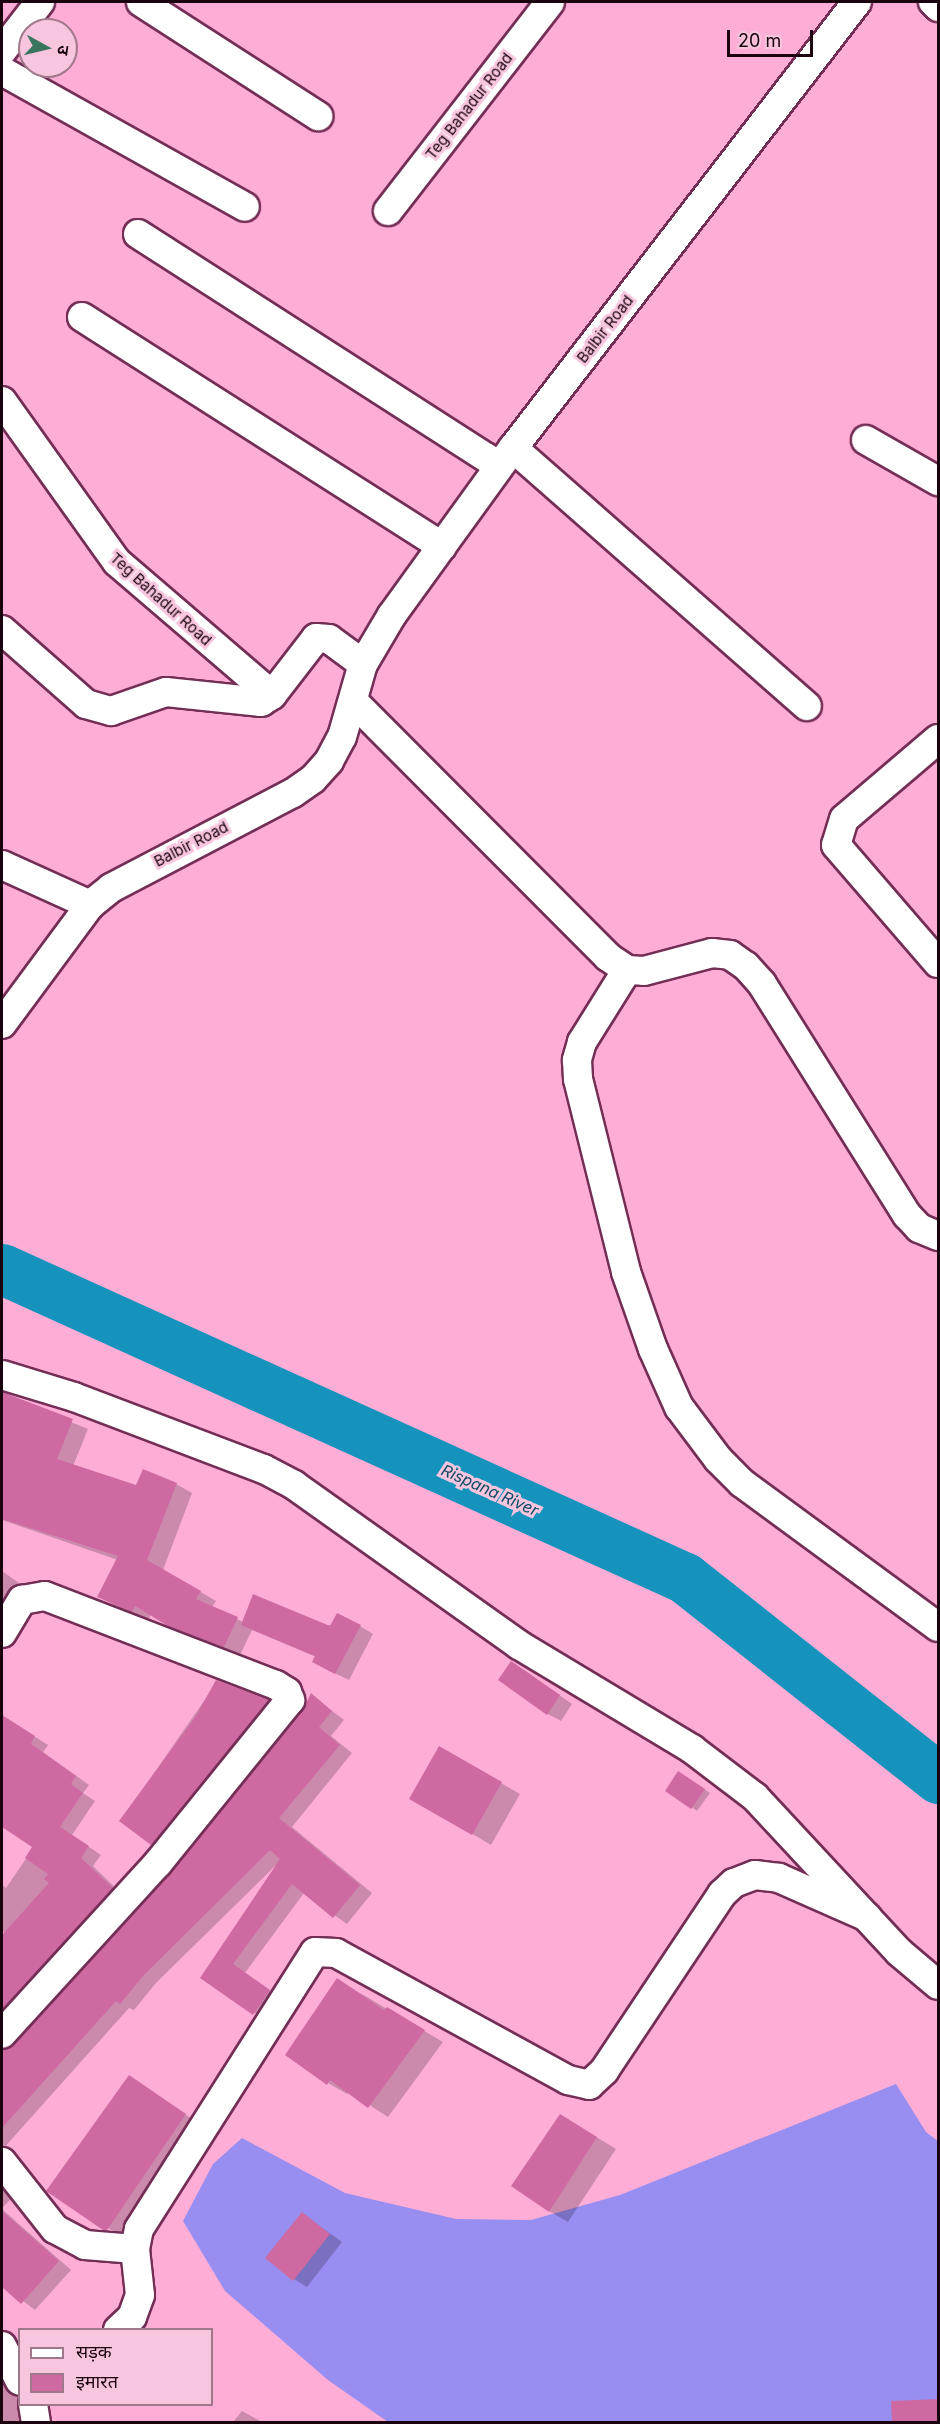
<!DOCTYPE html>
<meta charset="utf-8">
<style>
body{margin:0}
#map{position:relative;width:940px;height:2424px;overflow:hidden;background:#feadd7;font-family:Inter,"Noto Sans Devanagari",sans-serif}
div>[style]{position:absolute}
.forest>*{inset:0;background:#988df1}
.shadow>*{inset:0;background:#0003}
.river>*{height:51px;margin:-25.5px;padding:0 25.5px;transform-origin:25.5px;border-radius:25.5px;background:#1593bc}
.building>*{inset:0;background:#cf69a2}
.roads{filter:drop-shadow(2px 0 #732e56) drop-shadow(-2px 0 #732e56) drop-shadow(0 2px #732e56) drop-shadow(0 -2px #732e56)}
.minor>*{height:28px;margin:-14px;padding:0 14px;transform-origin:14px;border-radius:14px;background:#fff}
span{translate:-50% -50%;white-space:nowrap;text-align:center;line-height:1.15;-webkit-text-stroke:6px #f7c6de;paint-order:stroke}
.street-label{font-size:15px;color:#1a020f}
.water-label{font-size:16px;color:#0d4c62;font-style:italic}
.frame{position:absolute;inset:0;border:3px solid #1a020f;pointer-events:none}
.legend{position:absolute;left:18px;top:2328px;width:195px;height:78px;box-sizing:border-box;background:#f7c6de;border:2px solid #9f788b;margin:0;padding:8px 10px;list-style:none;font-size:18px;color:#1a020f}
.legend li{display:flex;align-items:center;gap:12px;height:30px}
.legend b{width:30px;border:2px solid #9f788b}
.north{position:absolute;left:18px;top:18px;width:60px;height:60px;box-sizing:border-box;background:#f7c6de;border:2px solid #9f788b;border-radius:50%;rotate:98deg;font-size:16px;font-weight:700;line-height:24px;text-align:center;color:#1a020f}
.north::after{content:'';display:block;margin:auto;width:21px;height:27px;background:#39755f;clip-path:polygon(50% 0,100% 100%,50% 72%,0 100%)}
.scale{position:absolute;left:727px;top:30px;width:86px;height:27px;box-sizing:border-box;border:3px solid #1a020f;border-top:0;padding-left:8px;font-size:18px;line-height:21px;white-space:nowrap;color:#1a020f;-webkit-text-stroke:4px #f7c6de;paint-order:stroke}
</style>
<div id="map">
<div class="forest">
<i style="clip-path:polygon(896px 2084px,926px 2132px,938px 2141px,938px 2422px,388px 2422px,328px 2380px,225px 2291px,183px 2221px,213px 2164px,242px 2138px,345px 2193px,456px 2219px,531px 2220px,620px 2195px)"></i>
</div>
<div class="shadow">
<i style="clip-path:polygon(2px 1394px,88px 1429px,73px 1466px,137px 1487px,176px 1484px,192px 1493px,163px 1570px,216px 1601px,212px 1607px,243px 1622px,360px 1626px,373px 1634px,349px 1680px,326px 1669px,316px 1657px,252px 1630px,240px 1655px,186px 1634px,151px 1614px,148px 1620px,114px 1605px,99px 1596px,118px 1560px,2px 1520px)"></i>
<i style="clip-path:polygon(2px 1571px,29px 1590px,2px 1629px)"></i>
<i style="clip-path:polygon(524px 1670px,572px 1704px,561px 1721px,548px 1714px)"></i>
<i style="clip-path:polygon(217px 1682px,281px 1708px,165px 1852px,121px 1821px)"></i>
<i style="clip-path:polygon(311px 1695px,344px 1720px,331px 1736px,352px 1753px,292px 1827px,372px 1893px,347px 1924px,304px 1893px,245px 1973px,282px 1999px,267px 2021px,202px 1978px,276px 1865px,156px 1983px,134px 2010px,129px 2008px,2px 2150px,2px 2050px,15px 2046px,171px 1875px,304px 1711px)"></i>
<i style="clip-path:polygon(2px 1716px,48px 1745px,43px 1752px,89px 1785px,83px 1793px,95px 1801px,72px 1835px,101px 1855px,93px 1866px,125px 1897px,2px 2035px,2px 1951px,5px 1946px,2px 1943px,5px 1933px,2px 1930px,2px 1885px,6px 1888px,34px 1847px,2px 1825px)"></i>
<i style="clip-path:polygon(440px 1748px,520px 1794px,491px 1845px,412px 1798px)"></i>
<i style="clip-path:polygon(685px 1776px,710px 1793px,697px 1811px,691px 1807px)"></i>
<i style="clip-path:polygon(338px 1980px,443px 2042px,388px 2117px,349px 2092px,347px 2094px,328px 2083px)"></i>
<i style="clip-path:polygon(142px 2085px,198px 2123px,121px 2236px,48px 2191px)"></i>
<i style="clip-path:polygon(580px 2127px,616px 2149px,568px 2222px,549px 2211px)"></i>
<i style="clip-path:polygon(2px 2180px,14px 2196px,2px 2208px)"></i>
<i style="clip-path:polygon(2px 2209px,71px 2270px,35px 2310px,2px 2285px)"></i>
<i style="clip-path:polygon(302px 2213px,342px 2242px,307px 2287px,294px 2279px)"></i>
<i style="clip-path:polygon(2px 2377px,20px 2398px,30px 2422px,2px 2422px)"></i>
<i style="clip-path:polygon(938px 2401px,938px 2422px,894px 2422px,893px 2402px)"></i>
<i style="clip-path:polygon(242px 2411px,262px 2422px,233px 2422px)"></i>
</div>
<div class="river">
<i style="left:2px;top:1269px;width:750px;rotate:24.34deg"></i>
<i style="left:685px;top:1578px;width:323px;rotate:38.3deg"></i>
</div>
<div class="building">
<i style="clip-path:polygon(2px 1392px,73px 1419px,57px 1459px,136px 1485px,143px 1469px,177px 1483px,147px 1560px,201px 1591px,196px 1599px,238px 1617px,224px 1647px,168px 1626px,135px 1606px,132px 1612px,97px 1597px,118px 1556px,2px 1519px)"></i>
<i style="clip-path:polygon(253px 1594px,330px 1626px,337px 1613px,361px 1625px,335px 1674px,312px 1662px,315px 1656px,241px 1625px)"></i>
<i style="clip-path:polygon(511px 1661px,560px 1695px,547px 1715px,498px 1680px)"></i>
<i style="clip-path:polygon(216px 1680px,269px 1700px,151px 1845px,119px 1821px,196px 1716px)"></i>
<i style="clip-path:polygon(311px 1693px,332px 1711px,319px 1727px,340px 1745px,279px 1818px,360px 1885px,333px 1918px,292px 1884px,233px 1964px,270px 1990px,253px 2015px,200px 1978px,280px 1859px,270px 1850px,143px 1976px,120px 2004px,116px 2001px,2px 2128px,2px 2050px,14px 2045px,170px 1874px,303px 1710px)"></i>
<i style="clip-path:polygon(2px 1715px,35px 1736px,31px 1744px,76px 1776px,71px 1784px,83px 1793px,60px 1827px,89px 1846px,81px 1858px,113px 1888px,2px 2010px,2px 1935px,49px 1883px,44px 1879px,48px 1874px,25px 1858px,32px 1847px,2px 1827px)"></i>
<i style="clip-path:polygon(439px 1746px,502px 1782px,472px 1835px,409px 1799px)"></i>
<i style="clip-path:polygon(678px 1771px,705px 1789px,691px 1809px,665px 1791px)"></i>
<i style="clip-path:polygon(337px 1978px,384px 2010px,387px 2007px,425px 2030px,368px 2108px,330px 2080px,327px 2085px,285px 2055px)"></i>
<i style="clip-path:polygon(129px 2075px,186px 2114px,107px 2230px,103px 2230px,46px 2191px)"></i>
<i style="clip-path:polygon(560px 2114px,597px 2137px,549px 2212px,511px 2186px)"></i>
<i style="clip-path:polygon(2px 2211px,59px 2261px,21px 2304px,2px 2287px)"></i>
<i style="clip-path:polygon(302px 2212px,330px 2234px,293px 2281px,265px 2258px)"></i>
<i style="clip-path:polygon(939px 2399px,939px 2422px,892px 2422px,891px 2401px)"></i>
</div>
<div class="roads">
<div class="minor">
<i style="left:141px;top:2px;width:211px;rotate:32.8deg"></i>
<i style="left:933px;top:2px;width:7px;rotate:45deg"></i>
<i style="left:2px;top:51px;width:62px;rotate:-52.2deg"></i>
<i style="left:2px;top:71px;width:278px;rotate:29.2deg"></i>
<i style="left:388px;top:211px;width:264px;rotate:-52.2deg"></i>
<i style="left:138px;top:234px;width:429px;rotate:32.7deg"></i>
<i style="left:82px;top:317px;width:427px;rotate:32.5deg"></i>
<i style="left:2px;top:401px;width:198px;rotate:54.5deg"></i>
<i style="left:117px;top:562px;width:204px;rotate:40.6deg"></i>
<i style="left:866px;top:440px;width:83px;rotate:29.7deg"></i>
<i style="left:513px;top:448px;width:391px;rotate:41.3deg"></i>
<i style="left:2px;top:630px;width:112px;rotate:41.4deg"></i>
<i style="left:86px;top:704px;width:26px;rotate:16deg"></i>
<i style="left:111px;top:711px;width:58px;rotate:-19.1deg"></i>
<i style="left:166px;top:692px;width:96px;rotate:6deg"></i>
<i style="left:261px;top:702px;width:13px;rotate:-32deg"></i>
<i style="left:272px;top:695px;width:72px;rotate:-52.3deg"></i>
<i style="left:316px;top:638px;width:13px;rotate:4deg"></i>
<i style="left:329px;top:639px;width:42px;rotate:36.3deg"></i>
<i style="left:354px;top:702px;width:360px;rotate:45.1deg"></i>
<i style="left:608px;top:957px;width:23px;rotate:34deg"></i>
<i style="left:627px;top:970px;width:17px;rotate:3deg"></i>
<i style="left:644px;top:971px;width:70px;rotate:-14.8deg"></i>
<i style="left:712px;top:953px;width:18px;rotate:6deg"></i>
<i style="left:730px;top:955px;width:19px;rotate:35deg"></i>
<i style="left:746px;top:966px;width:24px;rotate:48deg"></i>
<i style="left:762px;top:984px;width:273px;rotate:57.9deg"></i>
<i style="left:907px;top:1215px;width:18px;rotate:47deg"></i>
<i style="left:919px;top:1228px;width:21px;rotate:23deg"></i>
<i style="left:938px;top:739px;width:123px;rotate:139.6deg"></i>
<i style="left:844px;top:819px;width:27px;rotate:107deg"></i>
<i style="left:836px;top:845px;width:156px;rotate:49.2deg"></i>
<i style="left:2px;top:865px;width:97px;rotate:24.4deg"></i>
<i style="left:627px;top:970px;width:85px;rotate:122deg"></i>
<i style="left:582px;top:1042px;width:19px;rotate:106deg"></i>
<i style="left:577px;top:1060px;width:19px;rotate:87deg"></i>
<i style="left:578px;top:1079px;width:199px;rotate:76deg"></i>
<i style="left:626px;top:1272px;width:82px;rotate:70.7deg"></i>
<i style="left:653px;top:1349px;width:64px;rotate:65.9deg"></i>
<i style="left:679px;top:1407px;width:65px;rotate:53.1deg"></i>
<i style="left:718px;top:1459px;width:34px;rotate:45deg"></i>
<i style="left:742px;top:1483px;width:243px;rotate:36.3deg"></i>
<i style="left:2px;top:1024px;width:148px;rotate:-53.5deg"></i>
<i style="left:90px;top:905px;width:27px;rotate:-39deg"></i>
<i style="left:111px;top:888px;width:205px;rotate:-27.6deg"></i>
<i style="left:293px;top:793px;width:24px;rotate:-35deg"></i>
<i style="left:313px;top:779px;width:24px;rotate:-48deg"></i>
<i style="left:329px;top:761px;width:27px;rotate:-62deg"></i>
<i style="left:342px;top:737px;width:76px;rotate:-74deg"></i>
<i style="left:363px;top:664px;width:57px;rotate:-59.4deg"></i>
<i style="left:392px;top:615px;width:206px;rotate:-54.1deg"></i>
<i style="left:513px;top:448px;width:563px;rotate:-52.36deg"></i>
<i style="left:2px;top:1375px;width:75px;rotate:17deg"></i>
<i style="left:74px;top:1397px;width:203px;rotate:20.8deg"></i>
<i style="left:264px;top:1469px;width:34px;rotate:28deg"></i>
<i style="left:294px;top:1485px;width:276px;rotate:35.4deg"></i>
<i style="left:519px;top:1645px;width:202px;rotate:31deg"></i>
<i style="left:692px;top:1749px;width:79px;rotate:37.3deg"></i>
<i style="left:755px;top:1797px;width:212px;rotate:47.1deg"></i>
<i style="left:899px;top:1952px;width:51px;rotate:40.2deg"></i>
<i style="left:2px;top:1633px;width:39px;rotate:-59deg"></i>
<i style="left:22px;top:1600px;width:23px;rotate:-10deg"></i>
<i style="left:45px;top:1596px;width:248px;rotate:21.1deg"></i>
<i style="left:276px;top:1685px;width:13px;rotate:32deg"></i>
<i style="left:287px;top:1692px;width:9px;rotate:69deg"></i>
<i style="left:290px;top:1700px;width:210px;rotate:129deg"></i>
<i style="left:158px;top:1863px;width:231px;rotate:132.4deg"></i>
<i style="left:2px;top:2162px;width:85px;rotate:51.7deg"></i>
<i style="left:55px;top:2229px;width:34px;rotate:28deg"></i>
<i style="left:85px;top:2245px;width:50px;rotate:4.6deg"></i>
<i style="left:118px;top:2330px;width:19px;rotate:-43deg"></i>
<i style="left:132px;top:2317px;width:23px;rotate:-70deg"></i>
<i style="left:140px;top:2295px;width:46px;rotate:-96.2deg"></i>
<i style="left:135px;top:2249px;width:20px;rotate:-79deg"></i>
<i style="left:139px;top:2229px;width:328px;rotate:-57.6deg"></i>
<i style="left:315px;top:1952px;width:21px;rotate:3deg"></i>
<i style="left:336px;top:1953px;width:264px;rotate:28.7deg"></i>
<i style="left:568px;top:2080px;width:22px;rotate:13deg"></i>
<i style="left:589px;top:2085px;width:21px;rotate:-43deg"></i>
<i style="left:604px;top:2071px;width:213px;rotate:-56.3deg"></i>
<i style="left:722px;top:1894px;width:16px;rotate:-43deg"></i>
<i style="left:734px;top:1883px;width:22px;rotate:-21deg"></i>
<i style="left:755px;top:1875px;width:24px;rotate:7deg"></i>
<i style="left:779px;top:1878px;width:96px;rotate:23.9deg"></i>
<i style="left:2px;top:2346px;width:39px;rotate:63deg"></i>
<i style="left:33px;top:2404px;width:18px;rotate:81deg"></i>
</div>
</div>
<div class="street-label">
<span style="left:469px;top:106px;rotate:-52deg">Teg Bahadur Road</span>
<span style="left:605px;top:329px;rotate:-52deg">Balbir Road</span>
<span style="left:161px;top:599px;rotate:42deg">Teg Bahadur Road</span>
<span style="left:191px;top:844px;rotate:-27deg">Balbir Road</span>
</div>
<div class="water-label">
<span style="left:490px;top:1490px;rotate:24deg">Rispana River</span>
</div>
<div class="frame"></div>
<ul class="legend">
<li><b style="height:8px;background:#fff"></b>सड़क</li>
<li><b style="height:16px;background:#cf69a2"></b>इमारत</li>
</ul>
<div class="north">उ</div>
<div class="scale">20 m</div>
</div>
